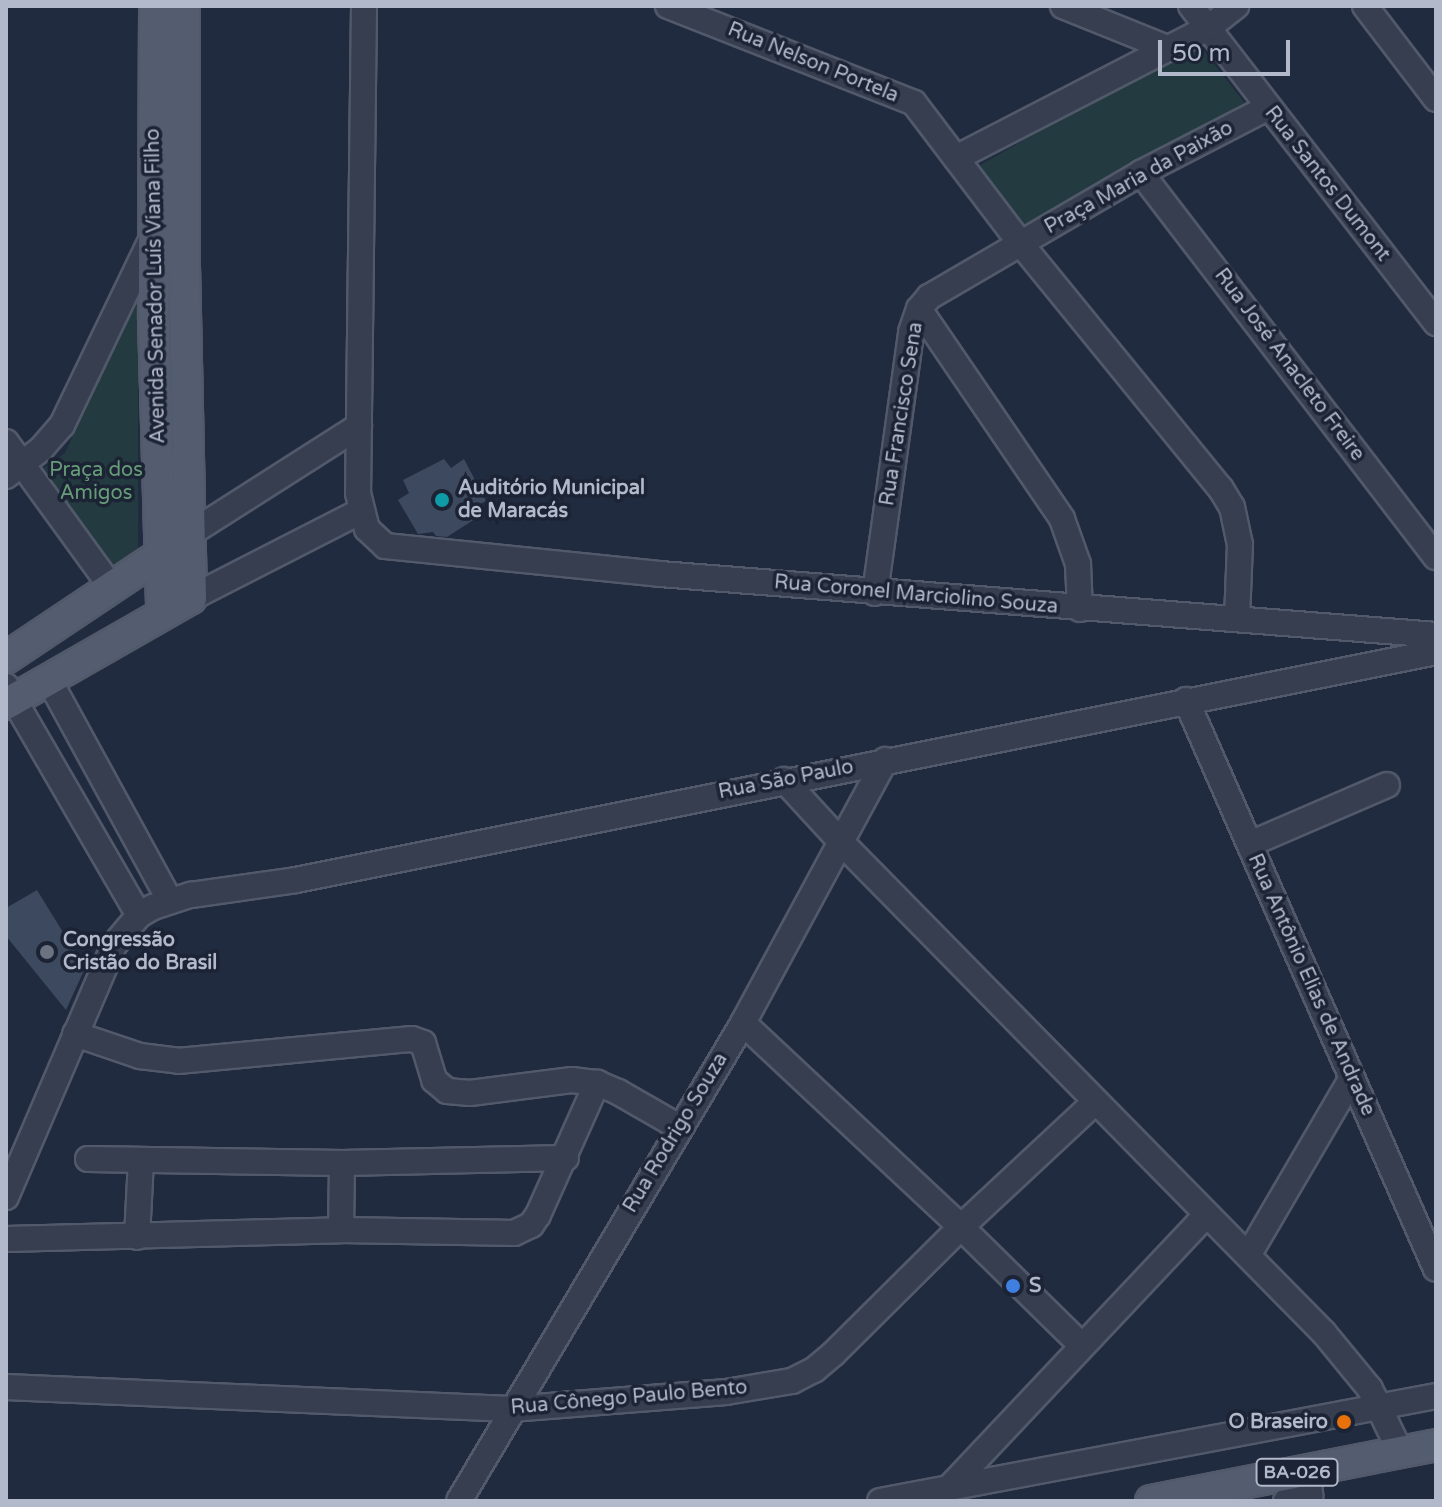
<!DOCTYPE html>
<meta charset="utf-8">
<style>
body{margin:0}
#map{position:relative;width:1442px;height:1507px;overflow:hidden;background:#212b3f;font-family:"Varela Round",sans-serif}
div>[style]{position:absolute}
.green>*{inset:0;background:#233a40}
.building>*{inset:0;background:#3d495e}
.roads{filter:drop-shadow(2px 0 #51596a) drop-shadow(-2px 0 #51596a) drop-shadow(0 2px #51596a) drop-shadow(0 -2px #51596a)}
.minor>*{height:24px;margin:-12px;padding:0 12px;transform-origin:12px;border-radius:12px;background:#363e4f}
.major>*{height:30px;margin:-15px;padding:0 15px;transform-origin:15px;border-radius:15px;background:#535d6f}
.dots>*{width:22px;height:22px;translate:-50% -50%;box-sizing:border-box;border:4px solid #1b2334;border-radius:50%}
span{translate:-50% -50%;white-space:nowrap;text-align:center;line-height:1.15;-webkit-text-stroke:7px #1b2334;paint-order:stroke}
.shield-label span{padding:2px 6px;background:#1b2334;border:2px solid;border-radius:6px;-webkit-text-stroke-width:0}
.shield-label{font-size:18px;color:#b1b9ca;font-weight:700}
.street-label{font-size:20px;color:#b1b9ca}
.park-label{font-size:20px;color:#669d78}
.poi-label{font-size:20px;color:#b1b9ca;font-weight:700}
.left{translate:0 -50%;text-align:left}
.right{translate:-100% -50%;text-align:right}
.frame{position:absolute;inset:0;border:8px solid #b1b9ca;pointer-events:none}
.scale{position:absolute;left:1158px;top:40px;width:132px;height:36px;box-sizing:border-box;border:4px solid #b1b9ca;border-top:0;padding-left:10px;font-size:24px;line-height:28px;white-space:nowrap;color:#b1b9ca;-webkit-text-stroke:6px #1b2334;paint-order:stroke}
</style>
<div id="map">
<div class="green">
<i style="clip-path:polygon(1196px 41px,1248px 107px,1024px 227px,977px 167px)"></i>
<i style="clip-path:polygon(138px 294px,138px 559px,114px 582px,42px 477px,44px 468px,65px 453px)"></i>
</div>
<div class="building">
<i style="clip-path:polygon(444px 459px,451px 468px,464px 459px,486px 501px,471px 509px,475px 519px,447px 537px,436px 536px,433px 532px,418px 534px,398px 500px,409px 493px,403px 480px)"></i>
<i style="clip-path:polygon(37px 890px,85px 968px,66px 1010px,6px 936px,6px 908px)"></i>
</div>
<div class="roads">
<div class="minor">
<i style="left:364px;top:6px;width:487px;rotate:90.7deg"></i>
<i style="left:358px;top:493px;width:37px;rotate:76deg"></i>
<i style="left:367px;top:529px;width:25px;rotate:43deg"></i>
<i style="left:385px;top:546px;width:276px;rotate:5.8deg"></i>
<i style="left:660px;top:574px;width:778px;rotate:4.49deg"></i>
<i style="left:668px;top:6px;width:264px;rotate:21.5deg"></i>
<i style="left:914px;top:103px;width:177px;rotate:52.8deg"></i>
<i style="left:1021px;top:244px;width:316px;rotate:50.8deg"></i>
<i style="left:1221px;top:489px;width:21px;rotate:59deg"></i>
<i style="left:1232px;top:507px;width:38px;rotate:78deg"></i>
<i style="left:1240px;top:544px;width:75px;rotate:92.3deg"></i>
<i style="left:1063px;top:6px;width:112px;rotate:22deg"></i>
<i style="left:1191px;top:6px;width:401px;rotate:52.3deg"></i>
<i style="left:1365px;top:6px;width:117px;rotate:52.6deg"></i>
<i style="left:956px;top:158px;width:284px;rotate:-27.3deg"></i>
<i style="left:1208px;top:28px;width:36px;rotate:-38deg"></i>
<i style="left:1141px;top:173px;width:484px;rotate:52.5deg"></i>
<i style="left:919px;top:309px;width:254px;rotate:55.7deg"></i>
<i style="left:1062px;top:519px;width:48px;rotate:70.4deg"></i>
<i style="left:1078px;top:564px;width:45px;rotate:87.5deg"></i>
<i style="left:6px;top:442px;width:180px;rotate:54deg"></i>
<i style="left:6px;top:476px;width:44px;rotate:-37.6deg"></i>
<i style="left:41px;top:449px;width:32px;rotate:-49deg"></i>
<i style="left:62px;top:425px;width:210px;rotate:-64.3deg"></i>
<i style="left:188px;top:535px;width:203px;rotate:-32.5deg"></i>
<i style="left:875px;top:593px;width:263px;rotate:-82.1deg"></i>
<i style="left:911px;top:332px;width:24px;rotate:-71deg"></i>
<i style="left:919px;top:309px;width:16px;rotate:-50deg"></i>
<i style="left:929px;top:297px;width:246px;rotate:-30.3deg"></i>
<i style="left:1141px;top:173px;width:142px;rotate:-27.3deg"></i>
<i style="left:191px;top:598px;width:191px;rotate:-27.1deg"></i>
<i style="left:49px;top:680px;width:252px;rotate:61.3deg"></i>
<i style="left:6px;top:686px;width:265px;rotate:59.9deg"></i>
<i style="left:1186px;top:700px;width:621px;rotate:66.28deg"></i>
<i style="left:784px;top:780px;width:83px;rotate:47.4deg"></i>
<i style="left:840px;top:841px;width:690px;rotate:45.47deg"></i>
<i style="left:1324px;top:1333px;width:72px;rotate:50.6deg"></i>
<i style="left:1370px;top:1389px;width:71px;rotate:64.2deg"></i>
<i style="left:1250px;top:844px;width:149px;rotate:-23.3deg"></i>
<i style="left:743px;top:1023px;width:299px;rotate:43.1deg"></i>
<i style="left:961px;top:1227px;width:168px;rotate:44.5deg"></i>
<i style="left:75px;top:1034px;width:69px;rotate:18.7deg"></i>
<i style="left:140px;top:1056px;width:38px;rotate:7deg"></i>
<i style="left:178px;top:1061px;width:235px;rotate:-5.4deg"></i>
<i style="left:412px;top:1039px;width:12px;rotate:20deg"></i>
<i style="left:423px;top:1043px;width:39px;rotate:73deg"></i>
<i style="left:434px;top:1080px;width:17px;rotate:40deg"></i>
<i style="left:447px;top:1091px;width:23px;rotate:5deg"></i>
<i style="left:470px;top:1093px;width:103px;rotate:-7.3deg"></i>
<i style="left:572px;top:1080px;width:25px;rotate:7deg"></i>
<i style="left:597px;top:1083px;width:23px;rotate:23deg"></i>
<i style="left:618px;top:1092px;width:70px;rotate:29.8deg"></i>
<i style="left:88px;top:1159px;width:254px;rotate:0.9deg"></i>
<i style="left:342px;top:1163px;width:224px;rotate:-1.3deg"></i>
<i style="left:6px;top:1197px;width:274px;rotate:-66.8deg"></i>
<i style="left:114px;top:945px;width:39px;rotate:-50deg"></i>
<i style="left:139px;top:915px;width:16px;rotate:-30deg"></i>
<i style="left:153px;top:907px;width:40px;rotate:-18deg"></i>
<i style="left:191px;top:895px;width:106px;rotate:-8.1deg"></i>
<i style="left:296px;top:880px;width:1163px;rotate:-11.31deg"></i>
<i style="left:341px;top:1230px;width:67px;rotate:-89.1deg"></i>
<i style="left:137px;top:1237px;width:76px;rotate:-87deg"></i>
<i style="left:6px;top:1239px;width:335px;rotate:-1.5deg"></i>
<i style="left:341px;top:1230px;width:173px;rotate:1deg"></i>
<i style="left:514px;top:1233px;width:19px;rotate:-25deg"></i>
<i style="left:531px;top:1225px;width:12px;rotate:-55deg"></i>
<i style="left:538px;top:1215px;width:145px;rotate:-65.9deg"></i>
<i style="left:1249px;top:1254px;width:204px;rotate:-59.7deg"></i>
<i style="left:6px;top:1387px;width:505px;rotate:2.49deg"></i>
<i style="left:511px;top:1409px;width:216px;rotate:-4.5deg"></i>
<i style="left:726px;top:1392px;width:67px;rotate:-9.5deg"></i>
<i style="left:792px;top:1381px;width:25px;rotate:-27deg"></i>
<i style="left:814px;top:1370px;width:25px;rotate:-40deg"></i>
<i style="left:833px;top:1354px;width:180px;rotate:-44.8deg"></i>
<i style="left:961px;top:1227px;width:183px;rotate:-43deg"></i>
<i style="left:1309px;top:1470px;width:31px;rotate:88deg"></i>
<i style="left:948px;top:1489px;width:376px;rotate:-46.7deg"></i>
<i style="left:459px;top:1501px;width:556px;rotate:-59.28deg"></i>
<i style="left:743px;top:1023px;width:299px;rotate:-61.6deg"></i>
<i style="left:880px;top:1501px;width:566px;rotate:-10.69deg"></i>
<i style="left:1286px;top:1501px;width:25px;rotate:-12deg"></i>
</div>
<div class="major">
<i style="left:155px;top:6px;width:313px;rotate:90.2deg"></i>
<i style="left:154px;top:319px;width:295px;rotate:88.4deg"></i>
<i style="left:6px;top:658px;width:201px;rotate:-33.8deg"></i>
<i style="left:6px;top:704px;width:213px;rotate:-29.8deg"></i>
<i style="left:191px;top:598px;width:328px;rotate:-91.2deg"></i>
<i style="left:184px;top:270px;width:264px;rotate:-90deg"></i>
<i style="left:1151px;top:1501px;width:290px;rotate:-11.1deg"></i>
</div>
</div>
<div class="dots">
<i style="left:442px;top:500px;background:#0f9aa8"></i>
<i style="left:47px;top:952px;background:#6b7280"></i>
<i style="left:1013px;top:1286px;background:#3f7fe0"></i>
<i style="left:1344px;top:1422px;background:#e8710a"></i>
</div>
<div class="shield-label">
<span style="left:1297px;top:1472px">BA-026</span>
</div>
<div class="street-label">
<span style="left:813px;top:63px;rotate:22deg">Rua Nelson Portela</span>
<span style="left:1139px;top:178px;rotate:-29deg">Praça Maria da Paixão</span>
<span style="left:1327px;top:184px;rotate:52deg">Rua Santos Dumont</span>
<span style="left:156px;top:286px;rotate:-91deg">Avenida Senador Luís Viana Filho</span>
<span style="left:1289px;top:365px;rotate:53deg">Rua José Anacleto Freire</span>
<span style="left:902px;top:414px;rotate:-81deg">Rua Francisco Sena</span>
<span style="left:916px;top:595px;rotate:5deg">Rua Coronel Marciolino Souza</span>
<span style="left:786px;top:780px;rotate:-11deg">Rua São Paulo</span>
<span style="left:1311px;top:985px;rotate:66deg">Rua Antônio Elias de Andrade</span>
<span style="left:676px;top:1133px;rotate:-59deg">Rua Rodrigo Souza</span>
<span style="left:629px;top:1398px;rotate:-5deg">Rua Cônego Paulo Bento</span>
</div>
<div class="park-label">
<span style="left:96px;top:482px">Praça dos<br>Amigos</span>
</div>
<div class="poi-label">
<span class="left" style="left:458px;top:500px">Auditório Municipal<br>de Maracás</span>
<span class="left" style="left:63px;top:952px">Congressão<br>Cristão do Brasil</span>
<span class="left" style="left:1029px;top:1286px">S</span>
<span class="right" style="left:1328px;top:1422px">O Braseiro</span>
</div>
<div class="frame"></div>
<div class="scale">50 m</div>
</div>
